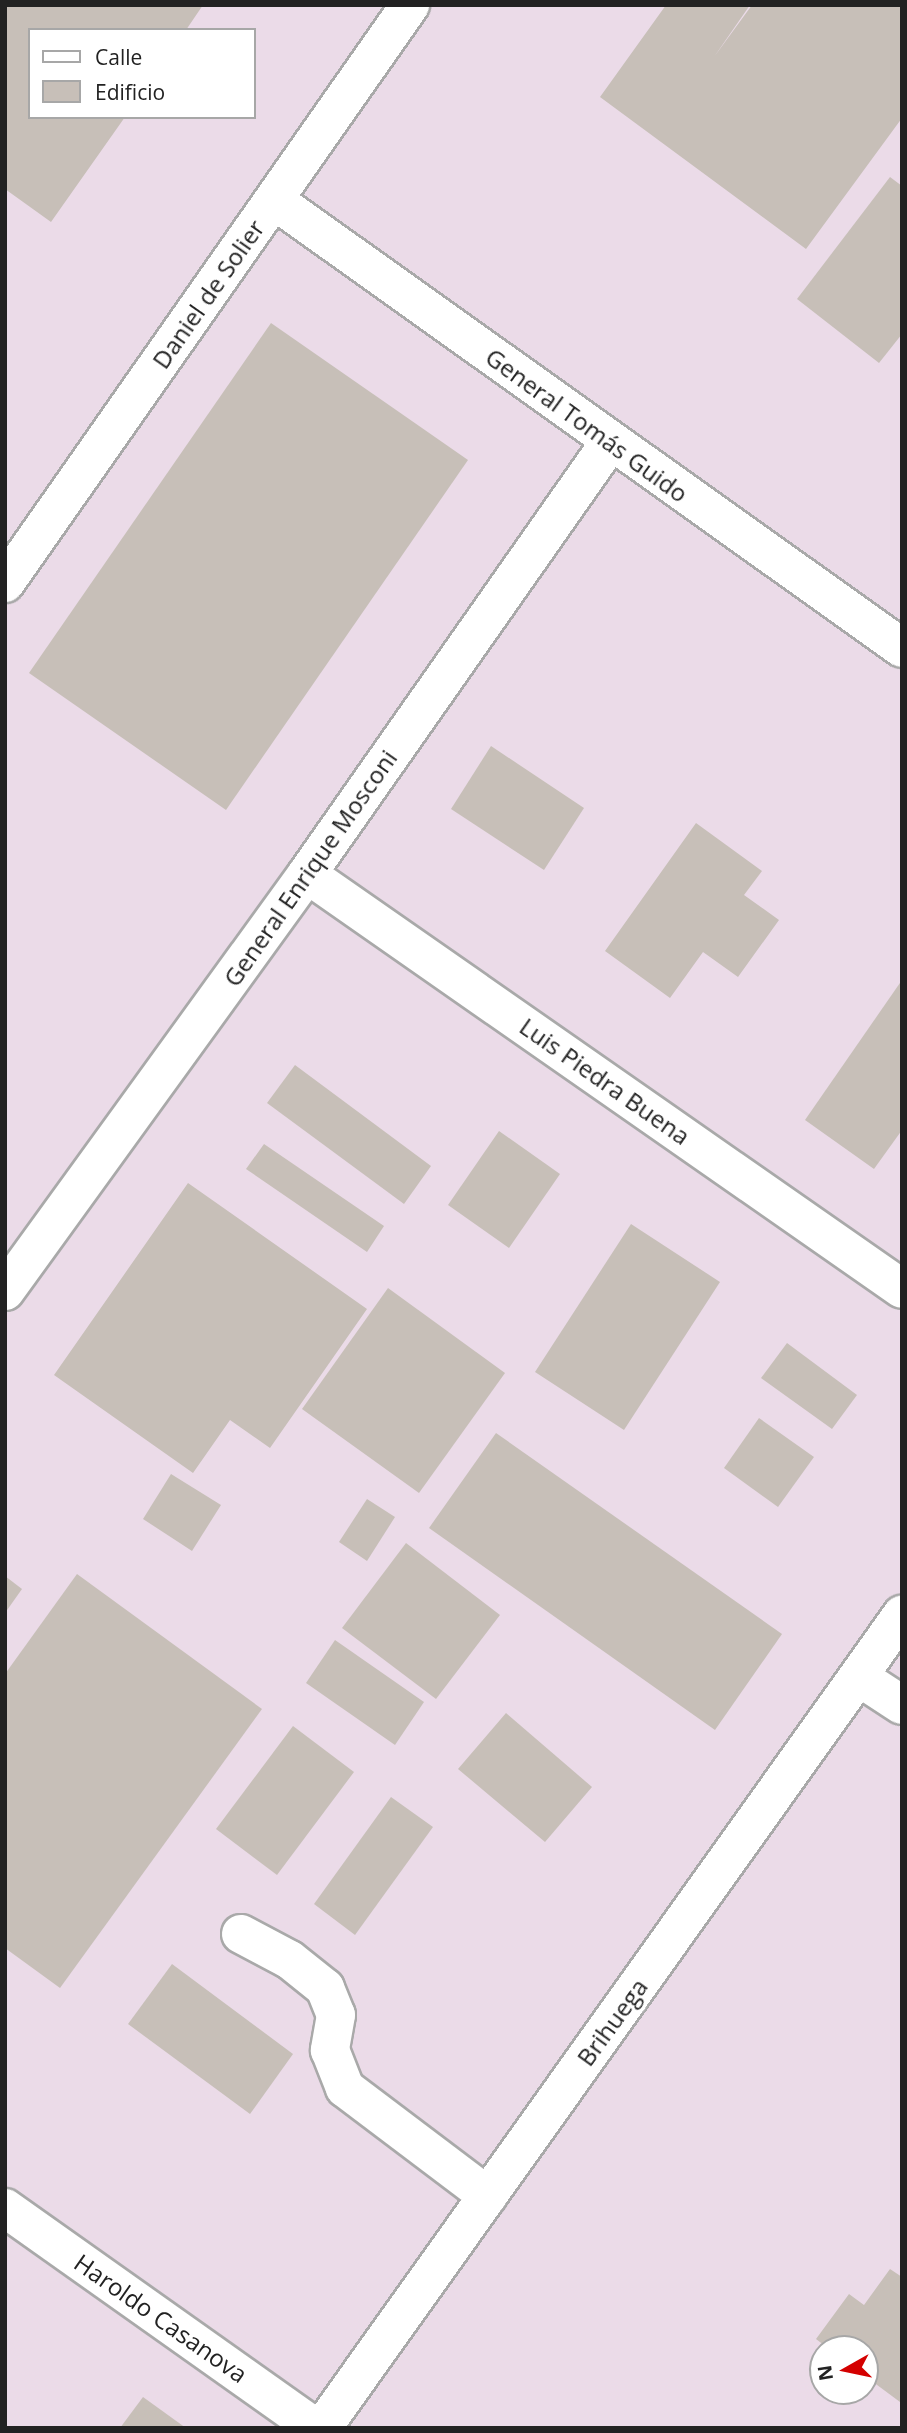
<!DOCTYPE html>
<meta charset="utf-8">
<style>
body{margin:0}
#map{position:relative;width:907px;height:2433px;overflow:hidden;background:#f2efe9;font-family:"Open Sans",sans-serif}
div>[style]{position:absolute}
.industrial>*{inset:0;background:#ebdbe8}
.building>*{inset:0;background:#c7bfb8}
.roads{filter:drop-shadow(2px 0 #a9a9a9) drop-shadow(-2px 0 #a9a9a9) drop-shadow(0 2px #a9a9a9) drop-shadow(0 -2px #a9a9a9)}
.minor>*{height:38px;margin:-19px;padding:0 19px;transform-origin:19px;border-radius:19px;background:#fff}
span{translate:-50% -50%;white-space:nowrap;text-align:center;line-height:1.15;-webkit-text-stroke:7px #fff;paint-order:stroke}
.street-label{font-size:24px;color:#222}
.frame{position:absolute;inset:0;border:7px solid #222;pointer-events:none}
.legend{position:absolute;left:28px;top:28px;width:228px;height:91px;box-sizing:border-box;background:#fff;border:2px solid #a7a7a7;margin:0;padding:9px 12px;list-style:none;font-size:21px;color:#222}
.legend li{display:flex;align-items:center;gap:14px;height:35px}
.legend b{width:35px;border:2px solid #a7a7a7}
.north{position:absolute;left:809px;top:2335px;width:70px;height:70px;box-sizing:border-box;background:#fff;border:2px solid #a7a7a7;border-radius:50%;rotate:261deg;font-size:19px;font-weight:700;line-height:28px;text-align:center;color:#222}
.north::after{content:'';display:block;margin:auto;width:24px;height:32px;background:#d40000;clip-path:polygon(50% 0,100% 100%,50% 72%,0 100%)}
</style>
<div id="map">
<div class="industrial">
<i style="clip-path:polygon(evenodd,5px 5px,902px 5px,902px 2428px,5px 2428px,5px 5px,30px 30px,254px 30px,254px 117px,30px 117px,30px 30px,5px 5px,823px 2349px,865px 2349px,865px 2391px,823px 2391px,823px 2349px)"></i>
</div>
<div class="building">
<i style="clip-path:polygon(5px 5px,203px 5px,186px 30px,30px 30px,30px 117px,125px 117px,51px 222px,5px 189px)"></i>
<i style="clip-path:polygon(666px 5px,750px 5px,714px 57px,752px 5px,902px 5px,902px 118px,806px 249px,600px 97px)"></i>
<i style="clip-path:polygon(890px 177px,902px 186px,902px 334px,879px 363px,797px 299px)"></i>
<i style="clip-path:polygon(271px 323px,468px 460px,226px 810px,29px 673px)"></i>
<i style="clip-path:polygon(491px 746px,584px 808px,544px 870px,451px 809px)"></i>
<i style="clip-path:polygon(696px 823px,762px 871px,744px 895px,779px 920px,738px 977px,703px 952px,670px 998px,605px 951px)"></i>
<i style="clip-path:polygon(902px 980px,902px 1130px,874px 1169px,805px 1120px)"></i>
<i style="clip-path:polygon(295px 1065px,431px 1166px,404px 1204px,267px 1103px)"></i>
<i style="clip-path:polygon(499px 1131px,560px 1174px,509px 1248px,448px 1205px)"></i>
<i style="clip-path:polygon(264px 1144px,384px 1226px,367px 1252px,246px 1169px)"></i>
<i style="clip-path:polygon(188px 1183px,367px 1309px,270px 1448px,230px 1420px,193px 1473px,54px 1375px)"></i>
<i style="clip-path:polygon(631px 1224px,720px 1282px,624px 1430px,535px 1372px)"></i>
<i style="clip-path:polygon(388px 1288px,505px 1373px,419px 1493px,302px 1409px)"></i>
<i style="clip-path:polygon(787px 1343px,857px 1395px,832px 1429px,761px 1378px)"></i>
<i style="clip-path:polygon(759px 1418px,814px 1457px,778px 1507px,724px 1468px)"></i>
<i style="clip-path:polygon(496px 1433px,782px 1634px,715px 1730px,429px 1528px)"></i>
<i style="clip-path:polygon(171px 1474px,221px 1505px,192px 1551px,143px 1519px)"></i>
<i style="clip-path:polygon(367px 1499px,395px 1517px,367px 1561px,339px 1542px)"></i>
<i style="clip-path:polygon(406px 1543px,500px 1615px,436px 1699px,342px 1628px)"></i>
<i style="clip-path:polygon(77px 1574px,262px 1709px,60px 1988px,5px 1948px,5px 1674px)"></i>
<i style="clip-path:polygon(5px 1576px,22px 1589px,5px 1613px)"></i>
<i style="clip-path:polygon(335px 1640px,424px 1702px,395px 1745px,306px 1683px)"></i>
<i style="clip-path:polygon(506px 1713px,592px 1787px,545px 1842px,458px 1769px)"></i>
<i style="clip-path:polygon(293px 1726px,354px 1772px,277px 1875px,216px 1829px)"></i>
<i style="clip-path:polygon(391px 1797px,433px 1827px,355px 1935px,314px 1904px)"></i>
<i style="clip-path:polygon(172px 1964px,293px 2054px,250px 2114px,128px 2024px)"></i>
<i style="clip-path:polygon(890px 2269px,902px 2277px,900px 2402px,865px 2376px,865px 2349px,829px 2349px,816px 2339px,849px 2294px,864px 2305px)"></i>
<i style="clip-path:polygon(143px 2397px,186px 2428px,120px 2428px)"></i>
</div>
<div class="roads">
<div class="minor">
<i style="left:274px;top:200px;width:771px;rotate:35.5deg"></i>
<i style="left:5px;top:583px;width:706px;rotate:-54.98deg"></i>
<i style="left:307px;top:874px;width:725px;rotate:34.89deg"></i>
<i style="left:5px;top:1291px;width:515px;rotate:-54.09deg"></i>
<i style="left:307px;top:874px;width:528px;rotate:-54.95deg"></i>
<i style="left:859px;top:1677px;width:51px;rotate:33.1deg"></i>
<i style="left:241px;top:1934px;width:55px;rotate:28deg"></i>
<i style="left:290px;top:1960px;width:45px;rotate:38.7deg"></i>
<i style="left:325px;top:1988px;width:29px;rotate:68deg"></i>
<i style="left:336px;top:2015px;width:36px;rotate:100deg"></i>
<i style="left:330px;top:2050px;width:41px;rotate:68.5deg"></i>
<i style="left:345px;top:2088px;width:179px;rotate:37.1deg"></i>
<i style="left:5px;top:2208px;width:381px;rotate:35.3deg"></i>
<i style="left:322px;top:2428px;width:999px;rotate:-54.5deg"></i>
</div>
</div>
<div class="street-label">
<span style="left:208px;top:294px;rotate:-55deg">Daniel de Solier</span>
<span style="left:587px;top:425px;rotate:36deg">General Tomás Guido</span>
<span style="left:310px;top:868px;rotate:-55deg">General Enrique Mosconi</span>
<span style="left:605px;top:1081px;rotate:35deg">Luis Piedra Buena</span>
<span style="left:612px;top:2022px;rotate:-54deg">Brihuega</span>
<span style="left:161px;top:2318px;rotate:35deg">Haroldo Casanova</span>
</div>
<div class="frame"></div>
<ul class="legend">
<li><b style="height:9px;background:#fff"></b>Calle</li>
<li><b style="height:19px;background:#c7bfb8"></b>Edificio</li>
</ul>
<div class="north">N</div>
</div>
